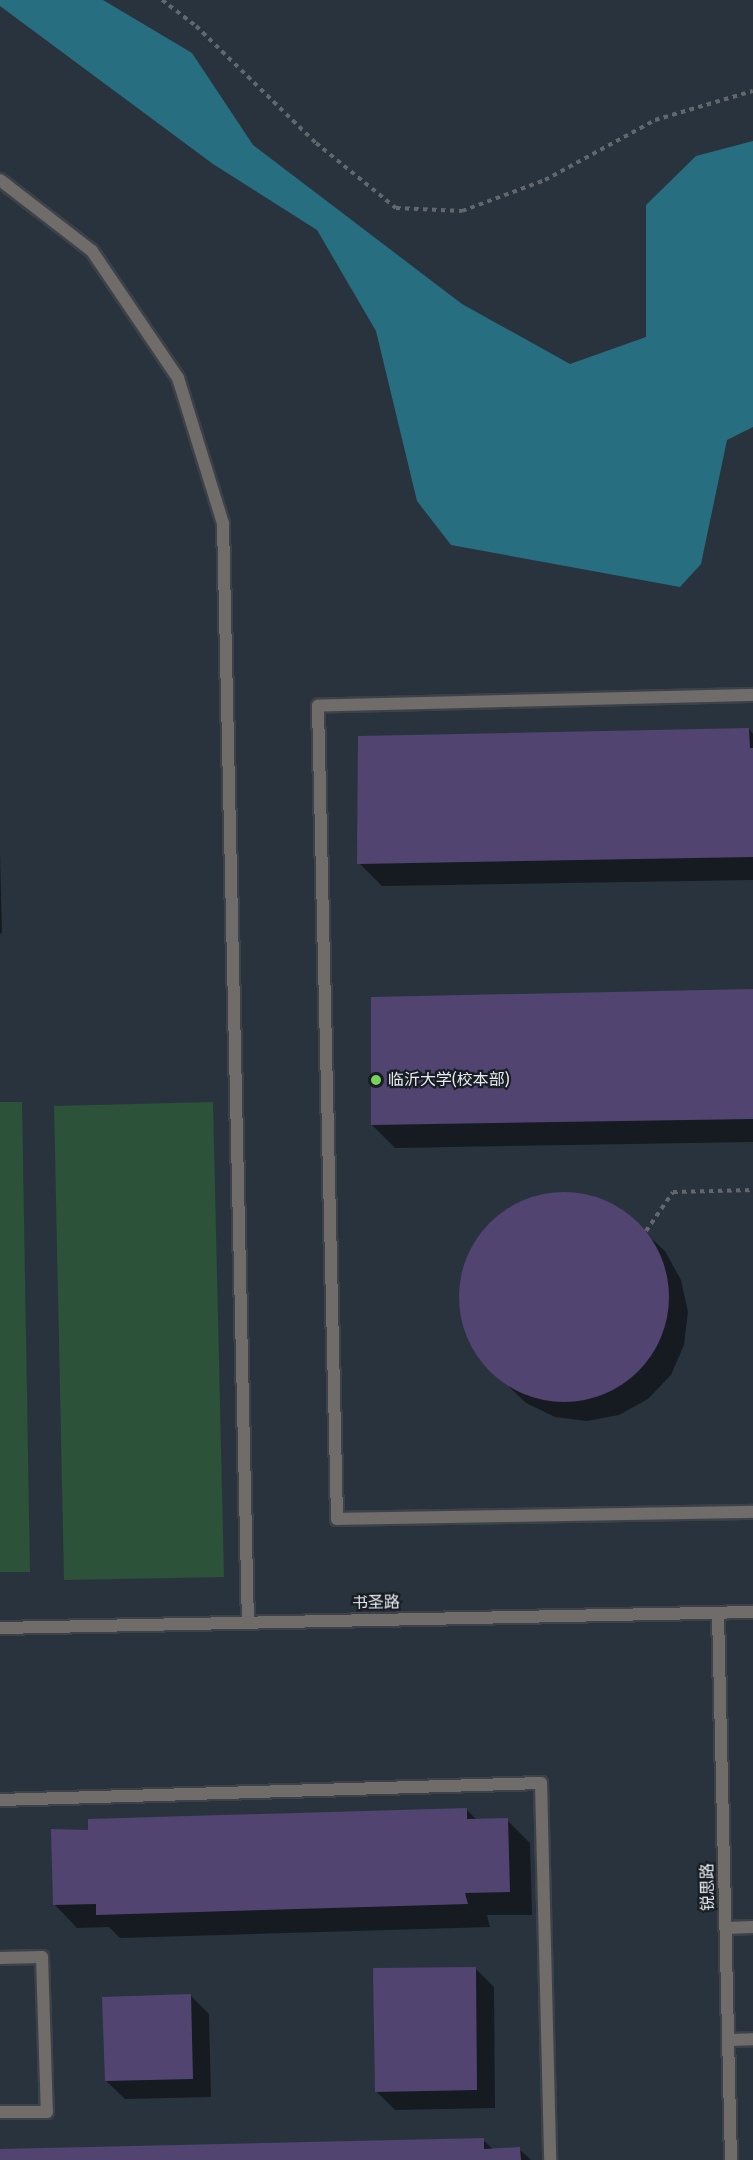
<!DOCTYPE html>
<meta charset="utf-8">
<style>
body{margin:0}
#map{position:relative;width:753px;height:2160px;overflow:hidden;background:#21272e;font-family:"Fira Sans Condensed","Noto Sans SC",sans-serif}
div>[style]{position:absolute}
.built>*{inset:0;background:#29333e}
.green>*{inset:0;background:#2c5239}
.water>*{inset:0;background:#276f80}
.shadow>*{inset:0;background:#0007}
.building>*{inset:0;background:#524471}
.round{border-radius:50%}
.path>*{height:4px;margin-top:-2px;transform-origin:0;background:repeating-linear-gradient(90deg,#62676d 0 4.5px,transparent 0 9px)}
.roads{filter:drop-shadow(2px 0 #3d4249) drop-shadow(-2px 0 #3d4249) drop-shadow(0 2px #3d4249) drop-shadow(0 -2px #3d4249)}
.lane>*{height:12px;margin:-6px;padding:0 6px;transform-origin:6px;border-radius:6px;background:#706c6a}
.street>*{height:12px;margin:-6px;padding:0 6px;transform-origin:6px;border-radius:6px;background:#706c6a}
.dots>*{width:16px;height:16px;translate:-50% -50%;box-sizing:border-box;border:3px solid #181d24;border-radius:50%}
span{translate:-50% -50%;white-space:nowrap;text-align:center;line-height:1.15;-webkit-text-stroke:4.5px #181d24;paint-order:stroke}
.poi-label{font-size:16px;color:#e7eaef}
.left{translate:0 -50%;text-align:left}
.street-label{font-size:16px;color:#e7eaef}
</style>
<div id="map">
<div class="built">
<i style="clip-path:polygon(0 0,753px 0,753px 2160px,0 2160px)"></i>
</div>
<div class="green">
<i style="clip-path:polygon(0 1102px,22px 1102px,30px 1572px,0 1572px)"></i>
<i style="clip-path:polygon(213px 1102px,224px 1577px,64px 1580px,54px 1106px)"></i>
</div>
<div class="water">
<i style="clip-path:polygon(0 0,103px 0,192px 53px,253px 145px,462px 304px,570px 364px,646px 337px,646px 205px,696px 156px,753px 141px,753px 427px,727px 440px,701px 564px,680px 587px,451px 545px,417px 501px,376px 331px,317px 230px,213px 164px,0 6px)"></i>
</div>
<div class="shadow">
<i style="clip-path:polygon(749px 729px,753px 734px,753px 880px,382px 886px,359px 863px)"></i>
<i style="clip-path:polygon(0 853px,2px 933px,0 934px)"></i>
<i style="clip-path:polygon(753px 990px,753px 1142px,395px 1148px,372px 1125px)"></i>
<i style="clip-path:polygon(557px 1194px,590px 1196px,620px 1210px,665px 1251px,681px 1280px,688px 1312px,684px 1345px,671px 1375px,648px 1399px,619px 1415px,587px 1421px,555px 1417px,526px 1403px,483px 1362px,467px 1334px,460px 1302px,464px 1271px,477px 1241px,498px 1217px,525px 1201px)"></i>
<i style="clip-path:polygon(466px 1809px,477px 1820px,507px 1820px,530px 1843px,532px 1915px,487px 1915px,490px 1927px,120px 1938px,109px 1927px,77px 1928px,54px 1904px,89px 1831px)"></i>
<i style="clip-path:polygon(475px 1968px,494px 1987px,495px 2108px,395px 2110px,376px 2091px)"></i>
<i style="clip-path:polygon(190px 1995px,209px 2014px,211px 2097px,125px 2099px,106px 2081px)"></i>
<i style="clip-path:polygon(483px 2140px,494px 2150px,519px 2149px,531px 2160px,0 2160px,0 2150px)"></i>
</div>
<div class="building">
<i style="clip-path:polygon(749px 728px,750px 748px,753px 748px,753px 857px,357px 864px,358px 736px)"></i>
<i style="clip-path:polygon(753px 989px,753px 1119px,371px 1125px,371px 997px)"></i>
<i class="round" style="left:459px;top:1192px;width:210px;height:210px"></i>
<i style="clip-path:polygon(467px 1808px,467px 1819px,508px 1818px,510px 1892px,465px 1893px,468px 1904px,96px 1915px,96px 1904px,53px 1905px,51px 1829px,88px 1830px,88px 1819px)"></i>
<i style="clip-path:polygon(476px 1967px,477px 2090px,375px 2092px,373px 1968px)"></i>
<i style="clip-path:polygon(191px 1994px,193px 2079px,105px 2081px,102px 1997px)"></i>
<i style="clip-path:polygon(484px 2138px,484px 2149px,520px 2147px,521px 2160px,0 2160px,0 2149px)"></i>
</div>
<div class="path">
<i style="left:162px;top:0;width:43px;rotate:37.4deg"></i>
<i style="left:196px;top:26px;width:168px;rotate:44.3deg"></i>
<i style="left:316px;top:143px;width:103px;rotate:39.1deg"></i>
<i style="left:396px;top:208px;width:66px;rotate:2.6deg"></i>
<i style="left:462px;top:211px;width:89px;rotate:-20.5deg"></i>
<i style="left:545px;top:180px;width:125px;rotate:-28.6deg"></i>
<i style="left:655px;top:120px;width:102px;rotate:-16.5deg"></i>
<i style="left:646px;top:1231px;width:47px;rotate:-55.3deg"></i>
<i style="left:673px;top:1192px;width:80px;rotate:-1.4deg"></i>
</div>
<div class="roads">
<div class="lane">
<i style="left:0;top:180px;width:116px;rotate:37.7deg"></i>
<i style="left:92px;top:251px;width:153px;rotate:55.9deg"></i>
<i style="left:178px;top:378px;width:152px;rotate:72.8deg"></i>
<i style="left:223px;top:523px;width:1100px;rotate:88.7deg"></i>
<i style="left:753px;top:695px;width:435px;rotate:178.6deg"></i>
<i style="left:318px;top:706px;width:813px;rotate:88.66deg"></i>
<i style="left:337px;top:1519px;width:416px;rotate:-1deg"></i>
<i style="left:718px;top:1613px;width:547px;rotate:88.64deg"></i>
<i style="left:0;top:1800px;width:541px;rotate:-1.8deg"></i>
<i style="left:541px;top:1783px;width:377px;rotate:88.6deg"></i>
<i style="left:726px;top:1928px;width:27px;rotate:-2deg"></i>
<i style="left:0;top:1958px;width:42px;rotate:-1.4deg"></i>
<i style="left:42px;top:1957px;width:155px;rotate:88.2deg"></i>
<i style="left:47px;top:2112px;width:47px;rotate:180deg"></i>
<i style="left:729px;top:2040px;width:24px;rotate:-2deg"></i>
</div>
<div class="street">
<i style="left:0;top:1628px;width:753px;rotate:-1.22deg"></i>
</div>
</div>
<div class="dots">
<i style="left:376px;top:1080px;background:#77d259"></i>
</div>
<div class="poi-label">
<span class="left" style="left:388px;top:1080px">临沂大学(校本部)</span>
</div>
<div class="street-label">
<span style="left:376px;top:1603px;rotate:-1deg">书圣路</span>
<span style="left:708px;top:1887px;rotate:-91deg">锐思路</span>
</div>
</div>
